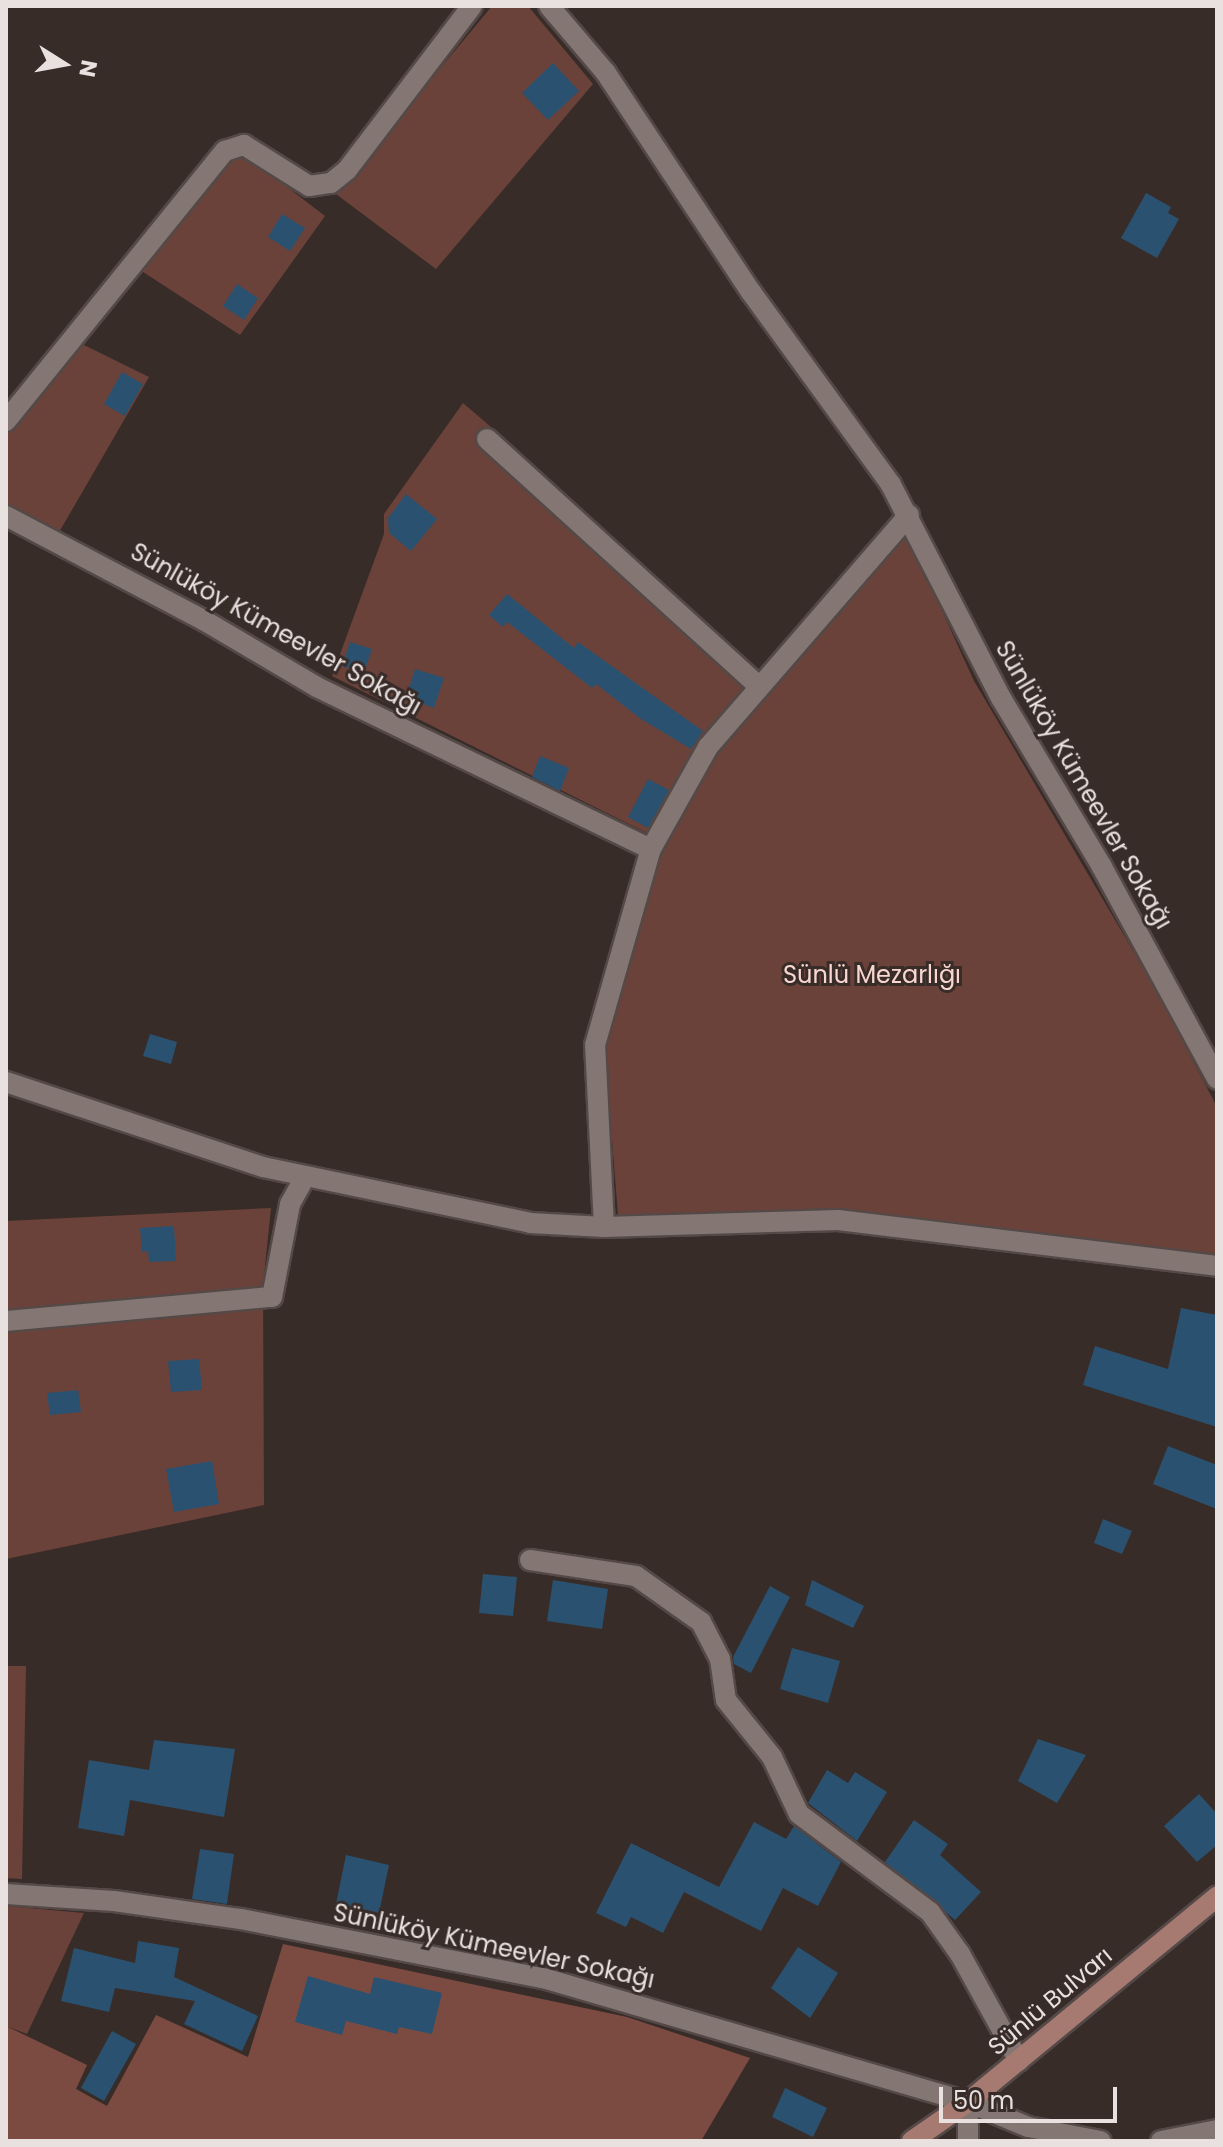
<!DOCTYPE html>
<meta charset="utf-8">
<style>
body{margin:0}
#map{position:relative;width:1223px;height:2147px;overflow:hidden;background:#382c29;font-family:Poppins,sans-serif}
div>[style]{position:absolute}
.green>*{inset:0;background:#6a423a}
.forest>*{inset:0;background:#7b4b41}
.building>*{inset:0;background:#2a5270}
.roads{filter:drop-shadow(2px 0 #544947) drop-shadow(-2px 0 #544947) drop-shadow(0 2px #544947) drop-shadow(0 -2px #544947)}
.street>*{height:20px;margin:-10px;padding:0 10px;transform-origin:10px;border-radius:10px;background:#847673}
.secondary>*{height:20px;margin:-10px;padding:0 10px;transform-origin:10px;border-radius:10px;background:#a77a71}
span{translate:-50% -50%;white-space:nowrap;text-align:center;line-height:1.15;-webkit-text-stroke:6px #382c29;paint-order:stroke}
.street-label{font-size:24px;color:#e9e1df}
.park-label{font-size:24px;color:#f9d7d0}
.frame{position:absolute;inset:0;border:8px solid #e9e1df;pointer-events:none}
.north{position:absolute;left:24px;top:24px;width:80px;height:80px;-webkit-text-stroke:6px #382c29;paint-order:stroke;rotate:101deg;font-size:22px;font-weight:700;line-height:32px;text-align:center;color:#e9e1df}
.north::after{content:'';display:block;margin:auto;width:28px;height:36px;background:#e9e1df;clip-path:polygon(50% 0,100% 100%,50% 72%,0 100%)}
.scale{position:absolute;left:939px;top:2087px;width:178px;height:36px;box-sizing:border-box;border:4px solid #e9e1df;border-top:0;padding-left:10px;font-size:24px;line-height:28px;white-space:nowrap;color:#e9e1df;-webkit-text-stroke:6px #382c29;paint-order:stroke}
</style>
<div id="map">
<div class="green">
<i style="clip-path:polygon(492px 6px,528px 6px,593px 84px,436px 269px,336px 194px)"></i>
<i style="clip-path:polygon(239px 156px,252px 160px,325px 216px,240px 335px,137px 268px,229px 161px)"></i>
<i style="clip-path:polygon(80px 343px,149px 377px,58px 534px,6px 506px,6px 436px)"></i>
<i style="clip-path:polygon(463px 403px,491px 427px,477px 443px,748px 689px,651px 835px,332px 676px,384px 534px,384px 514px)"></i>
<i style="clip-path:polygon(907px 534px,974px 681px,1154px 986px,1217px 1107px,1217px 1256px,845px 1211px,618px 1215px,604px 1040px,635px 925px,661px 856px,707px 764px,887px 550px)"></i>
<i style="clip-path:polygon(271px 1208px,263px 1286px,264px 1505px,6px 1559px,6px 1221px)"></i>
<i style="clip-path:polygon(6px 1666px,26px 1666px,22px 1879px,6px 1878px)"></i>
<i style="clip-path:polygon(6px 1906px,84px 1913px,27px 2034px,6px 2026px)"></i>
</div>
<div class="forest">
<i style="clip-path:polygon(283px 1944px,627px 2017px,750px 2058px,701px 2141px,6px 2141px,6px 2026px,87px 2065px,76px 2089px,107px 2106px,156px 2015px,248px 2057px)"></i>
</div>
<div class="building">
<i style="clip-path:polygon(553px 63px,579px 91px,548px 120px,522px 93px)"></i>
<i style="clip-path:polygon(1146px 193px,1171px 207px,1168px 213px,1179px 219px,1157px 258px,1121px 238px)"></i>
<i style="clip-path:polygon(282px 214px,305px 228px,290px 251px,268px 237px)"></i>
<i style="clip-path:polygon(237px 284px,258px 298px,244px 320px,223px 306px)"></i>
<i style="clip-path:polygon(122px 372px,143px 384px,125px 416px,104px 404px)"></i>
<i style="clip-path:polygon(406px 494px,437px 519px,411px 551px,389px 533px,388px 518px)"></i>
<i style="clip-path:polygon(507px 594px,574px 648px,578px 642px,703px 731px,691px 749px,641px 719px,596px 684px,592px 688px,507px 622px,503px 627px,489px 615px)"></i>
<i style="clip-path:polygon(350px 642px,372px 649px,364px 673px,342px 666px)"></i>
<i style="clip-path:polygon(415px 669px,444px 678px,434px 708px,406px 698px)"></i>
<i style="clip-path:polygon(540px 756px,569px 768px,560px 791px,532px 777px)"></i>
<i style="clip-path:polygon(648px 779px,669px 790px,648px 828px,628px 817px)"></i>
<i style="clip-path:polygon(150px 1034px,177px 1042px,171px 1064px,143px 1056px)"></i>
<i style="clip-path:polygon(174px 1226px,176px 1261px,149px 1262px,148px 1251px,142px 1252px,140px 1228px)"></i>
<i style="clip-path:polygon(1181px 1308px,1217px 1315px,1217px 1427px,1083px 1385px,1095px 1346px,1168px 1369px)"></i>
<i style="clip-path:polygon(199px 1359px,202px 1390px,171px 1392px,168px 1361px)"></i>
<i style="clip-path:polygon(78px 1390px,81px 1412px,50px 1415px,47px 1393px)"></i>
<i style="clip-path:polygon(1168px 1446px,1217px 1465px,1217px 1509px,1153px 1484px)"></i>
<i style="clip-path:polygon(212px 1461px,219px 1504px,174px 1512px,166px 1469px)"></i>
<i style="clip-path:polygon(1103px 1519px,1132px 1531px,1122px 1554px,1094px 1543px)"></i>
<i style="clip-path:polygon(483px 1574px,517px 1577px,513px 1616px,479px 1613px)"></i>
<i style="clip-path:polygon(553px 1580px,608px 1589px,602px 1629px,547px 1621px)"></i>
<i style="clip-path:polygon(812px 1580px,864px 1606px,853px 1628px,805px 1605px)"></i>
<i style="clip-path:polygon(770px 1586px,790px 1597px,751px 1673px,734px 1664px,733px 1657px)"></i>
<i style="clip-path:polygon(792px 1648px,840px 1661px,828px 1703px,780px 1689px)"></i>
<i style="clip-path:polygon(1038px 1739px,1086px 1755px,1057px 1803px,1018px 1781px)"></i>
<i style="clip-path:polygon(154px 1740px,235px 1749px,224px 1817px,130px 1800px,124px 1836px,78px 1828px,89px 1760px,149px 1770px)"></i>
<i style="clip-path:polygon(827px 1770px,848px 1783px,855px 1772px,887px 1792px,857px 1841px,808px 1803px)"></i>
<i style="clip-path:polygon(1199px 1794px,1217px 1814px,1217px 1845px,1197px 1862px,1164px 1826px)"></i>
<i style="clip-path:polygon(914px 1820px,948px 1844px,940px 1855px,981px 1892px,955px 1920px,885px 1862px)"></i>
<i style="clip-path:polygon(754px 1822px,786px 1839px,794px 1826px,841px 1862px,818px 1906px,783px 1888px,761px 1931px,684px 1892px,663px 1933px,631px 1917px,626px 1927px,596px 1913px,631px 1843px,719px 1887px)"></i>
<i style="clip-path:polygon(200px 1849px,234px 1854px,227px 1904px,192px 1899px)"></i>
<i style="clip-path:polygon(346px 1855px,389px 1865px,379px 1913px,336px 1904px)"></i>
<i style="clip-path:polygon(138px 1941px,179px 1948px,174px 1977px,258px 2016px,242px 2051px,184px 2024px,195px 2001px,115px 1988px,109px 2012px,61px 2001px,74px 1948px,135px 1963px)"></i>
<i style="clip-path:polygon(798px 1947px,838px 1973px,810px 2018px,771px 1988px)"></i>
<i style="clip-path:polygon(308px 1976px,370px 1994px,374px 1977px,442px 1993px,432px 2034px,399px 2027px,397px 2034px,346px 2021px,342px 2035px,295px 2022px)"></i>
<i style="clip-path:polygon(112px 2031px,136px 2044px,104px 2101px,81px 2088px)"></i>
<i style="clip-path:polygon(785px 2088px,827px 2108px,813px 2137px,772px 2117px)"></i>
</div>
<div class="roads">
<div class="street">
<i style="left:549px;top:6px;width:88px;rotate:49.6deg"></i>
<i style="left:606px;top:73px;width:263px;rotate:56.5deg"></i>
<i style="left:751px;top:292px;width:238px;rotate:54deg"></i>
<i style="left:891px;top:485px;width:240px;rotate:62.7deg"></i>
<i style="left:1001px;top:698px;width:197px;rotate:59.1deg"></i>
<i style="left:1102px;top:867px;width:241px;rotate:61.5deg"></i>
<i style="left:6px;top:421px;width:348px;rotate:-51deg"></i>
<i style="left:225px;top:151px;width:20px;rotate:-18deg"></i>
<i style="left:244px;top:145px;width:77px;rotate:32.2deg"></i>
<i style="left:309px;top:186px;width:22px;rotate:-8deg"></i>
<i style="left:331px;top:183px;width:21px;rotate:-39deg"></i>
<i style="left:347px;top:170px;width:206px;rotate:-52.7deg"></i>
<i style="left:487px;top:439px;width:367px;rotate:42.3deg"></i>
<i style="left:6px;top:516px;width:225px;rotate:27.8deg"></i>
<i style="left:205px;top:621px;width:130px;rotate:30.5deg"></i>
<i style="left:317px;top:687px;width:371px;rotate:25.9deg"></i>
<i style="left:6px;top:1082px;width:271px;rotate:18.3deg"></i>
<i style="left:263px;top:1167px;width:273px;rotate:11.8deg"></i>
<i style="left:530px;top:1223px;width:74px;rotate:3.1deg"></i>
<i style="left:604px;top:1227px;width:234px;rotate:-1.7deg"></i>
<i style="left:838px;top:1220px;width:382px;rotate:6.9deg"></i>
<i style="left:604px;top:1227px;width:182px;rotate:-92.8deg"></i>
<i style="left:595px;top:1045px;width:204px;rotate:-74.1deg"></i>
<i style="left:651px;top:849px;width:117px;rotate:-60.8deg"></i>
<i style="left:708px;top:747px;width:307px;rotate:-49.1deg"></i>
<i style="left:6px;top:1321px;width:267px;rotate:-5.2deg"></i>
<i style="left:272px;top:1297px;width:95px;rotate:-79deg"></i>
<i style="left:290px;top:1204px;width:31px;rotate:-61deg"></i>
<i style="left:530px;top:1560px;width:107px;rotate:8.6deg"></i>
<i style="left:636px;top:1576px;width:80px;rotate:35.3deg"></i>
<i style="left:701px;top:1622px;width:42px;rotate:62.8deg"></i>
<i style="left:720px;top:1659px;width:41px;rotate:81.7deg"></i>
<i style="left:726px;top:1700px;width:73px;rotate:51.1deg"></i>
<i style="left:772px;top:1757px;width:63px;rotate:64.7deg"></i>
<i style="left:799px;top:1814px;width:164px;rotate:36.8deg"></i>
<i style="left:930px;top:1912px;width:52px;rotate:54.5deg"></i>
<i style="left:960px;top:1954px;width:122px;rotate:61.1deg"></i>
<i style="left:6px;top:1894px;width:108px;rotate:3.7deg"></i>
<i style="left:114px;top:1901px;width:128px;rotate:8.1deg"></i>
<i style="left:241px;top:1919px;width:308px;rotate:11.1deg"></i>
<i style="left:543px;top:1978px;width:443px;rotate:16.3deg"></i>
<i style="left:968px;top:2102px;width:65px;rotate:22.6deg"></i>
<i style="left:1028px;top:2127px;width:74px;rotate:10.9deg"></i>
<i style="left:968px;top:2102px;width:39px;rotate:90deg"></i>
<i style="left:1161px;top:2141px;width:57px;rotate:-11.1deg"></i>
</div>
<div class="secondary">
<i style="left:912px;top:2141px;width:68px;rotate:-34.9deg"></i>
<i style="left:968px;top:2102px;width:323px;rotate:-39.5deg"></i>
</div>
</div>
<div class="street-label">
<span style="left:276px;top:629px;rotate:29deg">Sünlüköy Kümeevler Sokağı</span>
<span style="left:1084px;top:785px;rotate:60deg">Sünlüköy Kümeevler Sokağı</span>
<span style="left:494px;top:1946px;rotate:12deg">Sünlüköy Kümeevler Sokağı</span>
<span style="left:1050px;top:2001px;rotate:-40deg">Sünlü Bulvarı</span>
</div>
<div class="park-label">
<span style="left:872px;top:975px">Sünlü Mezarlığı</span>
</div>
<div class="frame"></div>
<div class="north">N</div>
<div class="scale">50 m</div>
</div>
